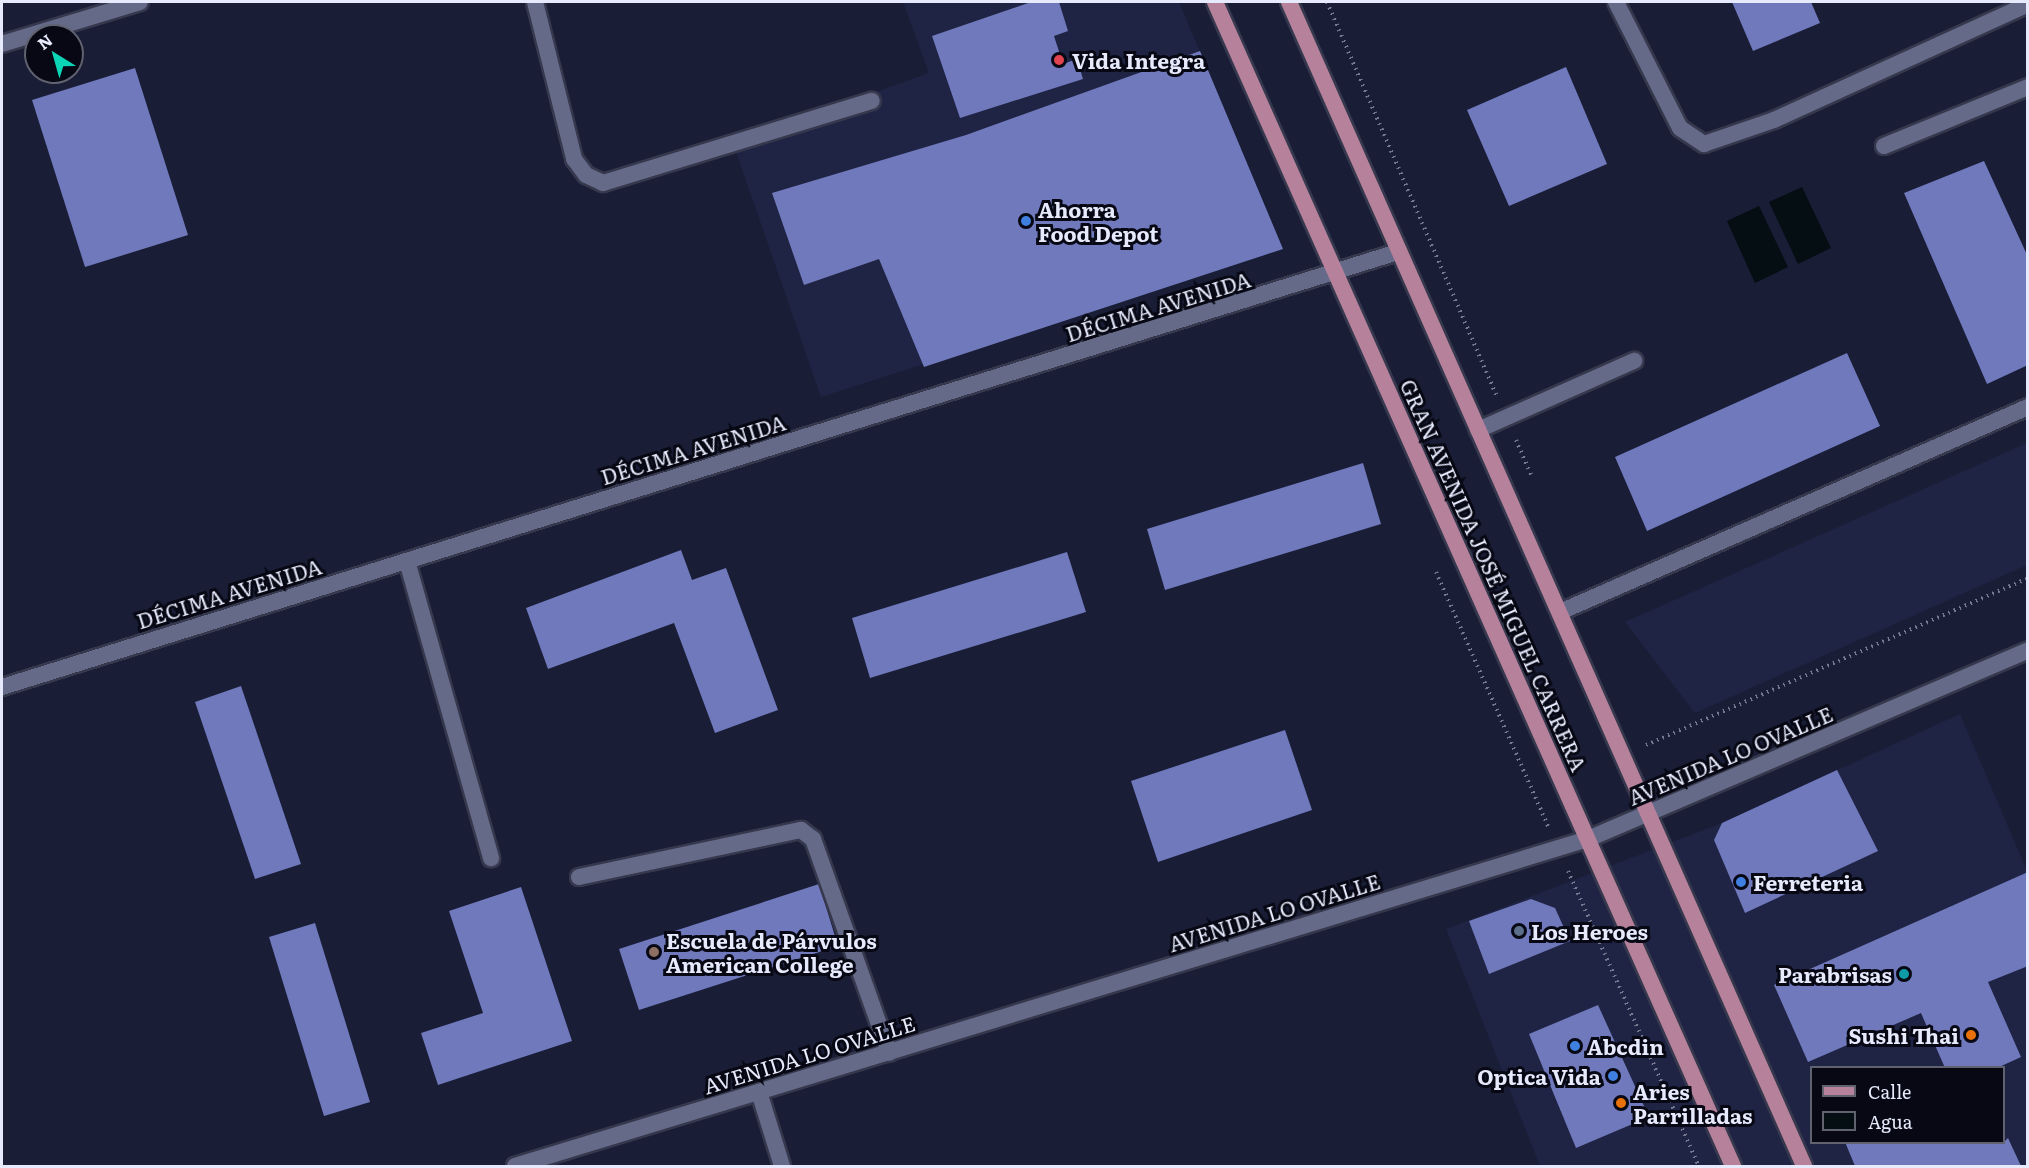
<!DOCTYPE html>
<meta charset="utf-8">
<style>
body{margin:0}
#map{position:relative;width:2029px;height:1168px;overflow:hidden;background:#191d36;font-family:Literata,serif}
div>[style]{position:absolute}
.built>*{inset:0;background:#202444}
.water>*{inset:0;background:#040e13}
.building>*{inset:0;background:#6f79bc}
.path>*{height:4px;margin-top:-2px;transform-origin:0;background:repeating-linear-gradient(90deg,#767a90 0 1.5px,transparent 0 6px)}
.roads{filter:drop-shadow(2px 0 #36384d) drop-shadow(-2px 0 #36384d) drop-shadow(0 2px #36384d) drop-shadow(0 -2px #36384d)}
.service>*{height:16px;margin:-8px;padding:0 8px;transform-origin:8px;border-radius:8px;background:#646a88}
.minor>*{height:16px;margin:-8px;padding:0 8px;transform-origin:8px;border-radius:8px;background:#646a88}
.secondary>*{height:16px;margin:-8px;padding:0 8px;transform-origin:8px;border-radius:8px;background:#646a88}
.primary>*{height:16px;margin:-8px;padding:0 8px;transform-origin:8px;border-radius:8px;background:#b6819b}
.dots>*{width:16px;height:16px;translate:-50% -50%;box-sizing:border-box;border:3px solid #070813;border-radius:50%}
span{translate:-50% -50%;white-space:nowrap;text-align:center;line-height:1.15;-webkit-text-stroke:6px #070813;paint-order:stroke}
.poi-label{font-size:21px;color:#e6eafc;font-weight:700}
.left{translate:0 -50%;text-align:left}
.right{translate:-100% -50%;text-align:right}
.street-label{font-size:21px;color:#e6eafc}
.frame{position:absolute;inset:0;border:3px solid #e6eafc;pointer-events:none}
.legend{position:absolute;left:1810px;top:1066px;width:195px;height:78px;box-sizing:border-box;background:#070813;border:2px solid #606270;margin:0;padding:8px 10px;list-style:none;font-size:18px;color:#e6eafc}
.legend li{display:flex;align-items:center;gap:12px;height:30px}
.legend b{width:30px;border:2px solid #606270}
.north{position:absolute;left:24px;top:24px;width:60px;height:60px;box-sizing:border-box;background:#070813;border:2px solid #606270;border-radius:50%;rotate:323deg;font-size:16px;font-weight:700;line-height:24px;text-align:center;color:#e6eafc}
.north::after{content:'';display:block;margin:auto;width:21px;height:27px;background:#0cd5b5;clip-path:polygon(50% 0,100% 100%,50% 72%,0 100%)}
</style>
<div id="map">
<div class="built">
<i style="clip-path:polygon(903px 2px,1179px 2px,1283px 249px,821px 397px,733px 143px,929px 73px)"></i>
<i style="clip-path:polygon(2027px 443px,2027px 565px,1695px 713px,1625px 622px)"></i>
<i style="clip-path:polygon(evenodd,1960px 714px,2027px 871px,2027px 1166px,1540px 1166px,1446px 929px,1722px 823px,1960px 714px,1812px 1068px,2004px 1068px,2004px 1142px,1812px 1142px,1812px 1068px)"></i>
</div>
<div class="water">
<i style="clip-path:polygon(1802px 187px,1831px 248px,1798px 264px,1769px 202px)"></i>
<i style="clip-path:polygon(1759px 206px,1788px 267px,1755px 283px,1727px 221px)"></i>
</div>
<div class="building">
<i style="clip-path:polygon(1031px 2px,1059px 2px,1068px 31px,1054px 36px,1063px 64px,1077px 59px,1083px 79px,960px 118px,932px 36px)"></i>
<i style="clip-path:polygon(1732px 2px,1811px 2px,1820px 23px,1753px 51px)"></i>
<i style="clip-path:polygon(1200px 51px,1283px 249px,924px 367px,879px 259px,804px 285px,772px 193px,966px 135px)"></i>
<i style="clip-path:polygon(1566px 67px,1607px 164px,1509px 206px,1467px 110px)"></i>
<i style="clip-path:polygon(135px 68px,188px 235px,85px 267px,32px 100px)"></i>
<i style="clip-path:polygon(1984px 161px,2028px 257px,2028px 365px,1987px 384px,1904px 193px)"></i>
<i style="clip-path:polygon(1847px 353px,1880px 426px,1647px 531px,1615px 457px)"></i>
<i style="clip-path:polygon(1363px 463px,1381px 524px,1165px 590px,1147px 529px)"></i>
<i style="clip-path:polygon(681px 550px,692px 580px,726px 568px,778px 710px,715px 733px,674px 623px,548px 669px,526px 608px)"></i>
<i style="clip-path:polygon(1067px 552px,1086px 612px,870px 678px,852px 618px)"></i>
<i style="clip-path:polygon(241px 686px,301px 864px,255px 879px,195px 702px)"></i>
<i style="clip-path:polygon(1285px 730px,1312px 810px,1158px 862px,1131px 781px)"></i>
<i style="clip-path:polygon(1837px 770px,1878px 851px,1745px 913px,1714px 840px,1722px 823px)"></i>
<i style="clip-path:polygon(2028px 872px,2028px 966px,1988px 982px,2021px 1057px,1997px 1068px,1945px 1068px,1921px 1013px,1808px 1062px,1774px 985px)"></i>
<i style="clip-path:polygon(819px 884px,838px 946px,639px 1010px,619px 949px)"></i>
<i style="clip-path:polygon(521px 887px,572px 1041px,438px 1085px,421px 1033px,483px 1013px,449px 911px)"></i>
<i style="clip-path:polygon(1531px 899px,1555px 908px,1570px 941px,1489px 974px,1469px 921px)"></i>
<i style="clip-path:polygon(315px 923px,370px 1102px,324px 1116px,269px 937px)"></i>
<i style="clip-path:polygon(1598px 1005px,1649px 1117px,1576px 1148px,1529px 1034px)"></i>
<i style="clip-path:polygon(2008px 1138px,2021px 1166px,1855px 1166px,1845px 1142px,2004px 1142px)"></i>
</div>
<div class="path">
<i style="left:1327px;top:2px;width:428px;rotate:66.7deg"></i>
<i style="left:1516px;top:440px;width:40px;rotate:66.6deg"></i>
<i style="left:1436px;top:572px;width:278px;rotate:66.2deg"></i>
<i style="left:1646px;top:745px;width:417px;rotate:-23.6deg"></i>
<i style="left:1568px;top:871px;width:323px;rotate:66.1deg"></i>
</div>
<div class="roads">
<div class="service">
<i style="left:535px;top:2px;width:162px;rotate:76deg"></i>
<i style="left:574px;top:159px;width:20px;rotate:53deg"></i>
<i style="left:586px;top:175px;width:19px;rotate:25deg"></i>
<i style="left:603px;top:183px;width:281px;rotate:-17deg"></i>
<i style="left:1616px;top:2px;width:141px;rotate:63.1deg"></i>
<i style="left:1680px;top:128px;width:29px;rotate:34deg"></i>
<i style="left:1704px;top:144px;width:74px;rotate:-18.9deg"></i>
<i style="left:1774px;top:120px;width:279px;rotate:-24.5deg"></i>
<i style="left:1884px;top:146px;width:156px;rotate:-22.3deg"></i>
<i style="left:1478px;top:430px;width:171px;rotate:-23.9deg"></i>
<i style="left:407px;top:561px;width:309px;rotate:74.2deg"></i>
<i style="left:1560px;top:612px;width:511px;rotate:-23.66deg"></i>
<i style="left:579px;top:877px;width:227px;rotate:-12deg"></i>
<i style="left:801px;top:830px;width:15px;rotate:37deg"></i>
<i style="left:813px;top:839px;width:227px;rotate:70.4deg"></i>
<i style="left:759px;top:1092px;width:77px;rotate:72.7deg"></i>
</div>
<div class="minor">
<i style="left:2px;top:44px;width:144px;rotate:-16.9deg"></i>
<i style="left:2px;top:687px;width:1462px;rotate:-17.31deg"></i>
</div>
<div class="secondary">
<i style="left:515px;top:1166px;width:1122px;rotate:-16.95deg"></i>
<i style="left:1588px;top:839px;width:479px;rotate:-23.2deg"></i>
</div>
<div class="primary">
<i style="left:1215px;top:2px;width:1274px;rotate:66.01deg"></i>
<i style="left:1289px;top:2px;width:1273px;rotate:66.13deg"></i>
</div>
</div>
<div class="dots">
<i style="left:1059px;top:60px;background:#e0444e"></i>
<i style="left:1026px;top:221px;background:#3f7fe0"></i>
<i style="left:1741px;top:882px;background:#3f7fe0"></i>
<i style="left:1519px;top:931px;background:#5c6f8a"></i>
<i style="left:654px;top:952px;background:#8d6e63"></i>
<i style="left:1904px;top:974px;background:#0f9aa8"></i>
<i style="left:1971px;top:1035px;background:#e8710a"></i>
<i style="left:1575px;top:1046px;background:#3f7fe0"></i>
<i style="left:1613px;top:1076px;background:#3f7fe0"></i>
<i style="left:1621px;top:1103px;background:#e8710a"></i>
</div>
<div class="poi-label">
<span class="left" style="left:1072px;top:60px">Vida Integra</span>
<span class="left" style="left:1038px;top:221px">Ahorra<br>Food Depot</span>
<span class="left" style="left:1753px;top:882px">Ferreteria</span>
<span class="left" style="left:1531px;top:931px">Los Heroes</span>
<span class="left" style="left:666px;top:952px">Escuela de Párvulos<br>American College</span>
<span class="right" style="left:1892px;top:974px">Parabrisas</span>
<span class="right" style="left:1959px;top:1035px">Sushi Thai</span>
<span class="left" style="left:1587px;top:1046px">Abcdin</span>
<span class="right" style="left:1601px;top:1076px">Optica Vida</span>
<span class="left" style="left:1633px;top:1103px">Aries<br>Parrilladas</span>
</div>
<div class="street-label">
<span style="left:1158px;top:306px;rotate:-17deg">DÉCIMA AVENIDA</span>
<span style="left:693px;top:449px;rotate:-17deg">DÉCIMA AVENIDA</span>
<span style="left:1494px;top:575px;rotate:66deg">GRAN AVENIDA JOSÉ MIGUEL CARRERA</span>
<span style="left:229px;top:593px;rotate:-17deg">DÉCIMA AVENIDA</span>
<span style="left:1730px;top:755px;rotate:-23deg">AVENIDA LO OVALLE</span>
<span style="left:1274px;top:912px;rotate:-17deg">AVENIDA LO OVALLE</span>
<span style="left:809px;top:1054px;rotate:-17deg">AVENIDA LO OVALLE</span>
</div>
<div class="frame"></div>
<ul class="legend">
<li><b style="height:8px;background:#b6819b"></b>Calle</li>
<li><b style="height:16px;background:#040e13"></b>Agua</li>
</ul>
<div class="north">N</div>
</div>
